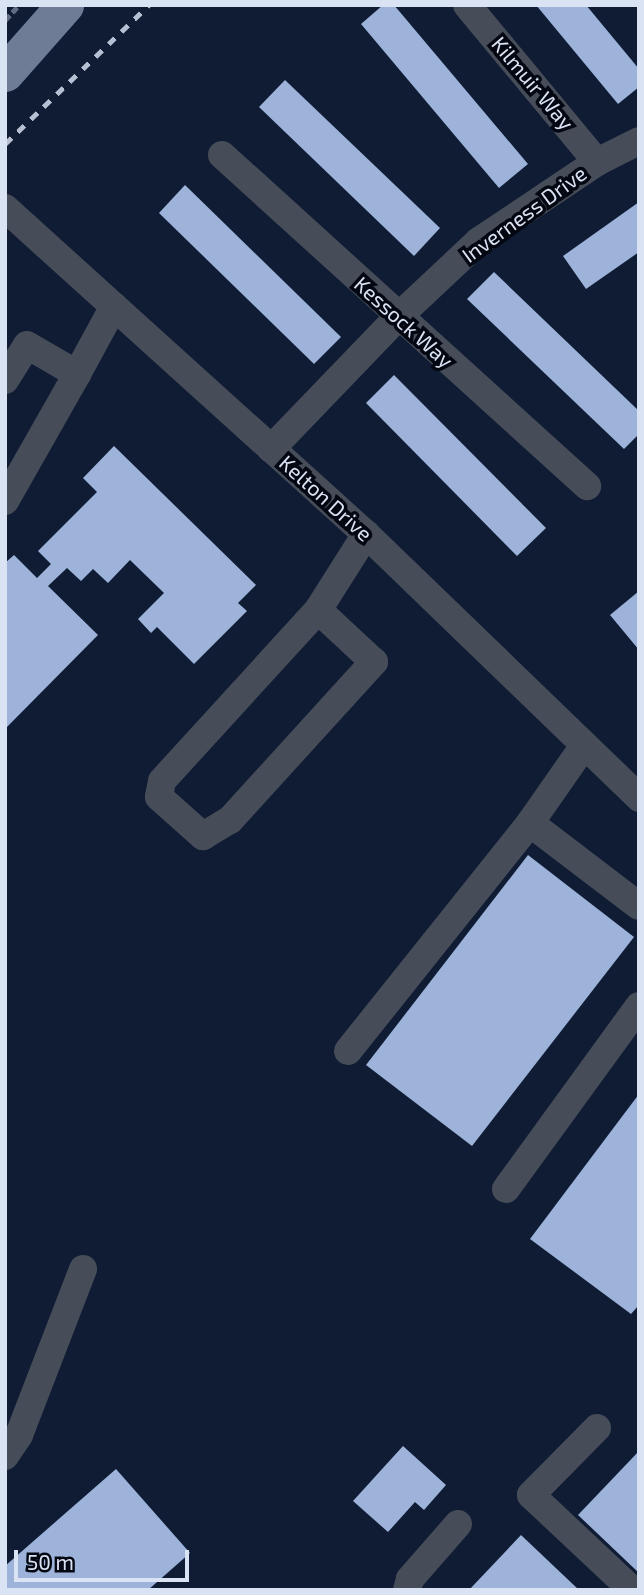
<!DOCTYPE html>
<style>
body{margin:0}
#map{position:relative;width:644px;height:1595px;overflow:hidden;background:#0f1c34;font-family:"Exo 2",sans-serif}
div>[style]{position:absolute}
.building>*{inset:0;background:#9db3da}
.path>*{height:4.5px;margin-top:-2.25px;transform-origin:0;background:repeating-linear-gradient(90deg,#616c81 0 7px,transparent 0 10.5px)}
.minor>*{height:28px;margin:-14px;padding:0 14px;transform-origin:14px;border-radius:14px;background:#464d59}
.major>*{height:37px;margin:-18.5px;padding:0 18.5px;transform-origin:18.5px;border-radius:18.5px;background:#6e7c96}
.rail>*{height:5px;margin-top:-2.5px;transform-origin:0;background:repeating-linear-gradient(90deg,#b6c0d2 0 9px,transparent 0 18px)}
span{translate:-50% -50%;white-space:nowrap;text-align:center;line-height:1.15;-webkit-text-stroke:7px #030711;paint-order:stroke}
.street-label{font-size:21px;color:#dae3f4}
.frame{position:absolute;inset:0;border:7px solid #dae3f4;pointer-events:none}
.scale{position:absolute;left:14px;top:1550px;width:175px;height:32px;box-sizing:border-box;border:4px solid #dae3f4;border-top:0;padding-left:9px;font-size:21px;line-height:24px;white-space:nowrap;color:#dae3f4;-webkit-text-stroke:5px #030711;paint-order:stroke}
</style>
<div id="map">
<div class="building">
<i style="clip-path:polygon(383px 5px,394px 5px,528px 164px,499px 188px,361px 24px)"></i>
<i style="clip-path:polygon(536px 5px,586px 5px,639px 69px,639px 87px,618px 104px)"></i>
<i style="clip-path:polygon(285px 80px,440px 228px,414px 256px,259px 107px)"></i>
<i style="clip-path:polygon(185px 185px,341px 337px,314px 364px,159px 213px)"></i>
<i style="clip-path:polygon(639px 202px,639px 252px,586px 289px,563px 256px)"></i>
<i style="clip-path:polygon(494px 272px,639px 411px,639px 434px,624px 449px,467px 299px)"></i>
<i style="clip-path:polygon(394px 375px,546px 528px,517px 556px,366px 403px)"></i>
<i style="clip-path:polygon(114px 446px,256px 585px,238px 603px,247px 611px,194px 664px,157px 627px,151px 633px,138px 619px,164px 593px,130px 560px,108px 583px,93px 569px,81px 581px,67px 568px,48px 586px,98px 635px,5px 729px,5px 563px,14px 555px,37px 578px,51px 564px,38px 551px,97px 492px,83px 478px)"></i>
<i style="clip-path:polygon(639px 591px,639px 650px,610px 615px)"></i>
<i style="clip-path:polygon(528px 855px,634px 937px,472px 1146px,366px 1065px)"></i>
<i style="clip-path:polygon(639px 1094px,639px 1305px,631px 1314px,530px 1239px)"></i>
<i style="clip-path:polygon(403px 1446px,446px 1485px,424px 1510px,415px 1502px,388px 1532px,353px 1501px)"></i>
<i style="clip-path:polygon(639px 1451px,639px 1573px,578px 1515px)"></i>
<i style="clip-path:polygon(116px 1469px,190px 1553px,148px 1590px,5px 1590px,5px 1566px)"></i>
<i style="clip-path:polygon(521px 1535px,579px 1590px,469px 1590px)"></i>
</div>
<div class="path">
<i style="left:5px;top:20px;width:21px;rotate:-47deg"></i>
</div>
<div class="minor">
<i style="left:467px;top:5px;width:204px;rotate:50.4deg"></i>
<i style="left:222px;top:155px;width:493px;rotate:42.2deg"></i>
<i style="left:5px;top:208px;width:486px;rotate:42.1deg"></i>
<i style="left:366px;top:534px;width:380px;rotate:44deg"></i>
<i style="left:5px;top:380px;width:41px;rotate:-57.8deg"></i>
<i style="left:27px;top:345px;width:58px;rotate:30.1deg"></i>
<i style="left:77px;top:374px;width:77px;rotate:-61.4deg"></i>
<i style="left:271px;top:449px;width:183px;rotate:-46.1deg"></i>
<i style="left:398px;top:317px;width:111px;rotate:-43.2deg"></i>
<i style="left:479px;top:241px;width:142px;rotate:-33.8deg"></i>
<i style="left:597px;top:162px;width:47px;rotate:-26.6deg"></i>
<i style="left:5px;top:501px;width:146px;rotate:-60.4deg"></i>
<i style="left:318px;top:610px;width:231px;rotate:132.4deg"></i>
<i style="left:162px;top:781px;width:16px;rotate:101deg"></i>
<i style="left:159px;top:797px;width:59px;rotate:41.6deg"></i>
<i style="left:203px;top:836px;width:31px;rotate:-31deg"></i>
<i style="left:230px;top:820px;width:214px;rotate:-47.7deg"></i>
<i style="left:374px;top:662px;width:76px;rotate:-137.1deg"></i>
<i style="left:318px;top:610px;width:90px;rotate:-57.7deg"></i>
<i style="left:530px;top:823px;width:137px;rotate:37.3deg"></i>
<i style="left:348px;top:1051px;width:292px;rotate:-51.4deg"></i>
<i style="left:530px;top:823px;width:93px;rotate:-55.1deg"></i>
<i style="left:506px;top:1189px;width:226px;rotate:-54deg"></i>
<i style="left:597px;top:1428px;width:94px;rotate:134.6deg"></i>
<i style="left:531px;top:1495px;width:139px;rotate:43.2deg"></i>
<i style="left:5px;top:1456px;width:25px;rotate:-56deg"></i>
<i style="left:19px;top:1435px;width:178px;rotate:-68.9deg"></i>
<i style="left:407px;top:1590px;width:11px;rotate:-75deg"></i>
<i style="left:410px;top:1579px;width:73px;rotate:-48.9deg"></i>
</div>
<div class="major">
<i style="left:5px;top:73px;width:91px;rotate:-48.6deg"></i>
</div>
<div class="rail">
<i style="left:5px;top:144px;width:200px;rotate:-44deg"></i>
</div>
<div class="street-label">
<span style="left:533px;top:83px;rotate:50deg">Kilmuir Way</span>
<span style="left:524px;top:214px;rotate:-36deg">Inverness Drive</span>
<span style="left:404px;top:322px;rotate:42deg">Kessock Way</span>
<span style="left:326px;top:498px;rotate:42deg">Kelton Drive</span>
</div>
<div class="frame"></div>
<div class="scale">50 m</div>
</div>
